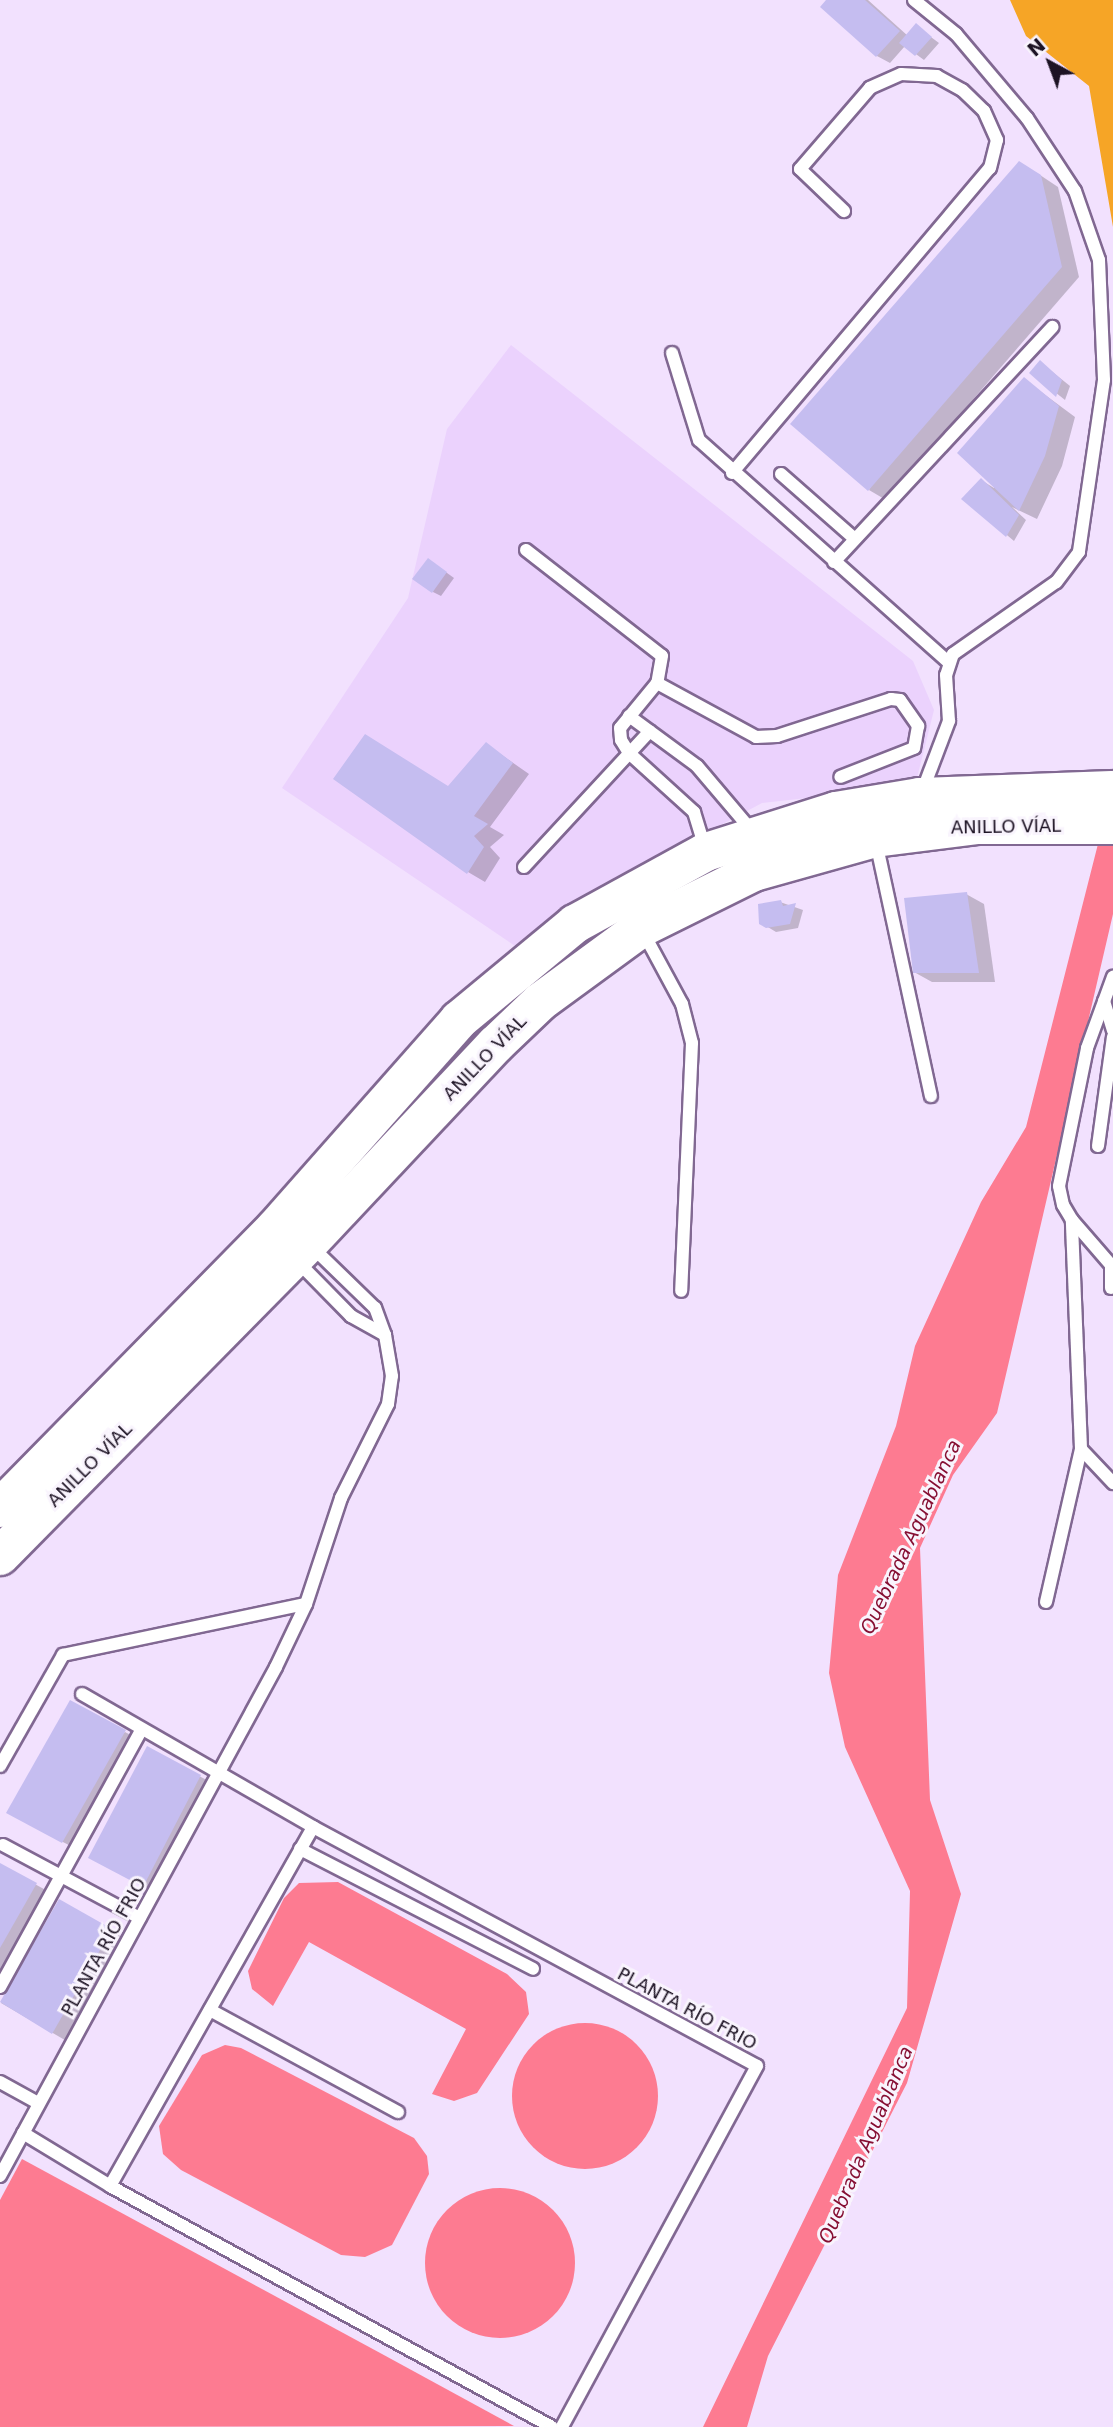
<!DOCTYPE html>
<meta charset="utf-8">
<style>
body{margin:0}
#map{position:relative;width:1113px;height:2427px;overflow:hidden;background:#f2e1fe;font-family:"DejaVu Sans",sans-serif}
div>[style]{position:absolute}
.built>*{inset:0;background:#ebd2fd}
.forest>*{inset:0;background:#f6a526}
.water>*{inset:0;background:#fd7b91}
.round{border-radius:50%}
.shadow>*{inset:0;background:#0003}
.building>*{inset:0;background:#c5bdf0}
.roads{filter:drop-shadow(2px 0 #816892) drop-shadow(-2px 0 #816892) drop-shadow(0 2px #816892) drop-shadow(0 -2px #816892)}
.service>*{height:12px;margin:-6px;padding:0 6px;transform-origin:6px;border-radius:6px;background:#fff}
.trunk>*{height:38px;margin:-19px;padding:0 19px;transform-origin:19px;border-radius:19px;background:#fff}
span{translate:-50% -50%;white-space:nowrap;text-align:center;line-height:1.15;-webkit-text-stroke:6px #f9f4fd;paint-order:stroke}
.street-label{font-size:18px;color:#1d1324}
.water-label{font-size:19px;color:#860f33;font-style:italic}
.north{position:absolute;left:1015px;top:28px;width:70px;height:70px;-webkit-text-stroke:5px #f9f4fd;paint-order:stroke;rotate:319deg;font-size:19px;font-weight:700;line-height:28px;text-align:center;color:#1d1324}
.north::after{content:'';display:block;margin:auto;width:24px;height:32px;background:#1d1324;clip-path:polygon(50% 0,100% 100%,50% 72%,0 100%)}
</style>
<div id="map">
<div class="built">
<i style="clip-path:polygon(511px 345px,913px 661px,934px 710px,915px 786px,762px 803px,648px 864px,527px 954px,282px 788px,408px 598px,447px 429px)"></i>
</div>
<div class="forest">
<i style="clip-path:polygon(1010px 0,1113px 0,1113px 227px,1089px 86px,1026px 36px)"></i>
</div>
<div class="water">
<i style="clip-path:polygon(1113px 785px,1113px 914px,997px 1413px,953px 1475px,920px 1548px,930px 1800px,961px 1894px,907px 2083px,768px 2356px,747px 2427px,703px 2427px,907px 2008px,910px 1891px,845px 1747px,829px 1673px,838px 1575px,896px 1426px,915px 1346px,981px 1202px,1026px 1127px)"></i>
<i style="clip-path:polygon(338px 1882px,507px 1974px,526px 1992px,529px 2014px,477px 2093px,454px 2101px,432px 2094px,466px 2029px,309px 1942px,273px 2006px,252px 1989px,248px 1971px,284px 1898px,299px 1883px)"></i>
<i class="round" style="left:512px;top:2023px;width:146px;height:146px"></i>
<i style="clip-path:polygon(225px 2045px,241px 2048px,414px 2138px,427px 2156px,429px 2174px,392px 2245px,365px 2257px,341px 2255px,181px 2170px,163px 2154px,159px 2126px,202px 2055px)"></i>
<i style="clip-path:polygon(22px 2159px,382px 2354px,514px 2426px,0 2427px,0 2200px)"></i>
<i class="round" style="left:425px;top:2188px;width:150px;height:150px"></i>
</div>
<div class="shadow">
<i style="clip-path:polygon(828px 0,868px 0,908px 36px,916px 26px,939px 43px,924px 60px,905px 46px,890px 63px,877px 56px)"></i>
<i style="clip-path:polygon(1037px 173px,1058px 187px,1079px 277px,886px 500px,869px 490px)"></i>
<i style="clip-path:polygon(1040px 362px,1070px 386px,1065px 400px,1031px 373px)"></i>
<i style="clip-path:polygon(1025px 380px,1075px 417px,1062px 466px,1037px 519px,1012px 507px,1026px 520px,1014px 541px,964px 499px,981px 480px,994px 488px)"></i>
<i style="clip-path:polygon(436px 565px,454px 578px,441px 596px,433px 592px)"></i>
<i style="clip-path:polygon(486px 744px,529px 774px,490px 827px,504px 835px,490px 847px,500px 858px,485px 882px,468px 872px,449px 788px)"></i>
<i style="clip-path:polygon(966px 894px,984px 904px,995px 982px,932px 982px,914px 972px)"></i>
<i style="clip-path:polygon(780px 902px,803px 910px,798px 928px,776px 932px,761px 923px)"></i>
<i style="clip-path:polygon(125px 1732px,142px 1741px,80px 1851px,25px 1822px)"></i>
<i style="clip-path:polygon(148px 1749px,218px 1786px,160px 1895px,108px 1867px)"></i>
<i style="clip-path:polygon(0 1865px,53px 1894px,0 1988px)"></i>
<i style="clip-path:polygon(60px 1902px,129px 1941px,70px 2043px,1px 2003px)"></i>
</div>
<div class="building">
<i style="clip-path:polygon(826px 0,865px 0,900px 31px,876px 57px,820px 7px)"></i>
<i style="clip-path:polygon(916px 23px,932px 37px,915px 56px,899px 43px)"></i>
<i style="clip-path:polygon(1019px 161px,1041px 175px,1062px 267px,868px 491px,790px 424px)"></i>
<i style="clip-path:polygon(1040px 360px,1062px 380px,1056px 397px,1029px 373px)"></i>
<i style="clip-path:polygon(1024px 377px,1059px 406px,1045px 456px,1019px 511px,957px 453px)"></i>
<i style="clip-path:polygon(981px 478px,1019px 515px,1006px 537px,961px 499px)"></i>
<i style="clip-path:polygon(428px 558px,447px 572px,432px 593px,412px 579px)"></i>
<i style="clip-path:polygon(365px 734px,448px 786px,486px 742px,513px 763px,474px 816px,488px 824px,474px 836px,484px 847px,467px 874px,333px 779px)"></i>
<i style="clip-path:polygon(967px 892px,979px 973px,913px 973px,904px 898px)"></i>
<i style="clip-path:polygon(781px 900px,783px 906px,796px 903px,790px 924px,766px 928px,759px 924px,758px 904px)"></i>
<i style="clip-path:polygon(70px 1700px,126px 1730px,62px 1843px,6px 1813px)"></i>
<i style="clip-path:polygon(147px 1746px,201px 1775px,143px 1887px,88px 1858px)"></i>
<i style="clip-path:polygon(0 1863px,37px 1883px,0 1948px)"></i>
<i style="clip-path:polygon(59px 1899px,112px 1929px,52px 2034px,0 2002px)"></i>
</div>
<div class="roads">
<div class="service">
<i style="left:914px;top:0;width:54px;rotate:39deg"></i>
<i style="left:956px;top:34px;width:110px;rotate:49.8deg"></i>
<i style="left:1027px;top:118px;width:87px;rotate:56.7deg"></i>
<i style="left:1075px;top:191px;width:73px;rotate:70.8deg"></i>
<i style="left:1099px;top:260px;width:120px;rotate:87.6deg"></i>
<i style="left:1104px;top:380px;width:174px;rotate:98.3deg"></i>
<i style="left:1079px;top:552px;width:38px;rotate:127deg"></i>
<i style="left:1056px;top:582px;width:126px;rotate:145deg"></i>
<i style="left:953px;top:654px;width:22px;rotate:108deg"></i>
<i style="left:946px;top:675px;width:46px;rotate:86.3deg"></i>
<i style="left:949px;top:721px;width:76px;rotate:110.8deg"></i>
<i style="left:672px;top:353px;width:91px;rotate:72.8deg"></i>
<i style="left:699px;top:440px;width:335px;rotate:41.7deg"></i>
<i style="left:732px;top:473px;width:399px;rotate:-49.8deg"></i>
<i style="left:990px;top:168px;width:29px;rotate:-76deg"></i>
<i style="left:997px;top:140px;width:32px;rotate:-114deg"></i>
<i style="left:984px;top:111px;width:30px;rotate:-136deg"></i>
<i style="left:962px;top:90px;width:29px;rotate:-151deg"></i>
<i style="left:937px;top:76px;width:36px;rotate:-177deg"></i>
<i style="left:901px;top:74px;width:34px;rotate:156deg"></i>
<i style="left:870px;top:88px;width:107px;rotate:130.8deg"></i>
<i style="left:800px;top:169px;width:61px;rotate:43.7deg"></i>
<i style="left:781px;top:474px;width:98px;rotate:41.3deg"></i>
<i style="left:526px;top:550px;width:172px;rotate:37.9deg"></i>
<i style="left:662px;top:656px;width:27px;rotate:100deg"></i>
<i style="left:657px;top:683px;width:58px;rotate:129.4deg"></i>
<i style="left:620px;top:728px;width:12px;rotate:85deg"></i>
<i style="left:621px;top:740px;width:15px;rotate:58deg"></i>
<i style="left:629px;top:753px;width:88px;rotate:42.2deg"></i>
<i style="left:694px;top:812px;width:39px;rotate:73deg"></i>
<i style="left:834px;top:562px;width:321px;rotate:-47.1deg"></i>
<i style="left:657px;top:683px;width:113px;rotate:28.6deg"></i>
<i style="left:756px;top:737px;width:21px;rotate:-3deg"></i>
<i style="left:777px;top:736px;width:120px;rotate:-18deg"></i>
<i style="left:891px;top:699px;width:9px;rotate:6deg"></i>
<i style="left:900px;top:700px;width:32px;rotate:55deg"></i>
<i style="left:918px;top:726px;width:22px;rotate:100deg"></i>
<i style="left:914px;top:748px;width:79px;rotate:158.6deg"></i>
<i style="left:629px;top:716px;width:84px;rotate:36.3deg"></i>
<i style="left:697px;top:766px;width:87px;rotate:49.7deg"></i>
<i style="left:876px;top:842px;width:260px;rotate:77.8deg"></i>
<i style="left:524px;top:867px;width:185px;rotate:-47.2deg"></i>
<i style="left:643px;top:932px;width:82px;rotate:61.6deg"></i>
<i style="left:682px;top:1004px;width:40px;rotate:75.6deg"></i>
<i style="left:692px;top:1043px;width:248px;rotate:92.5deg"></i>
<i style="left:1104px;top:1001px;width:31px;rotate:73deg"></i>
<i style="left:1098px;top:1146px;width:110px;rotate:-82.2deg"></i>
<i style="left:298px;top:1262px;width:76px;rotate:45.5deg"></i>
<i style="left:351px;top:1316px;width:39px;rotate:29deg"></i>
<i style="left:1111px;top:1288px;width:23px;rotate:-90deg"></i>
<i style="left:1111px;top:1265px;width:60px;rotate:-130.9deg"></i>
<i style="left:1072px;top:1220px;width:17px;rotate:-121deg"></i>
<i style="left:1063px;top:1205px;width:19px;rotate:-102deg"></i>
<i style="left:1059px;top:1186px;width:141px;rotate:-78.5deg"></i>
<i style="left:1087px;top:1048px;width:76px;rotate:-69.9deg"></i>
<i style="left:1081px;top:1449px;width:47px;rotate:46.7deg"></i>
<i style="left:1046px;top:1602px;width:157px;rotate:-77.1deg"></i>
<i style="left:1081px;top:1449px;width:229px;rotate:-92.3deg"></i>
<i style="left:82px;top:1694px;width:267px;rotate:29.9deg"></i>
<i style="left:313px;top:1827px;width:504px;rotate:28.29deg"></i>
<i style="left:757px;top:2066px;width:410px;rotate:118.4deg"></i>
<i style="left:0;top:1766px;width:128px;rotate:-60.4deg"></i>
<i style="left:63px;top:1655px;width:248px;rotate:-11.9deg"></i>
<i style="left:3px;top:1845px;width:155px;rotate:28.1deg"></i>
<i style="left:300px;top:1849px;width:262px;rotate:27.2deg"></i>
<i style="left:0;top:1987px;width:294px;rotate:-61.2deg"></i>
<i style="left:210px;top:2010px;width:214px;rotate:28.5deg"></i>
<i style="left:0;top:2082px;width:43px;rotate:28.9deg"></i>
<i style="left:23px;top:2133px;width:102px;rotate:31.3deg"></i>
<i style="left:110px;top:2186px;width:503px;rotate:28.6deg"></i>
<i style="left:0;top:2176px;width:579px;rotate:-61.53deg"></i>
<i style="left:276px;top:1667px;width:70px;rotate:-64.5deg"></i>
<i style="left:306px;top:1604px;width:112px;rotate:-71.7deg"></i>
<i style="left:341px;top:1498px;width:105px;rotate:-63.4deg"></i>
<i style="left:388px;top:1404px;width:28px;rotate:-82deg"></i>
<i style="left:392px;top:1376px;width:42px;rotate:-99.7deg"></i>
<i style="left:385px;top:1335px;width:29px;rotate:-110deg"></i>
<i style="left:375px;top:1308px;width:89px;rotate:-135.9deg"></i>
<i style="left:110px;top:2186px;width:412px;rotate:-60.5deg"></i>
</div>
<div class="trunk">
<i style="left:0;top:1508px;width:394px;rotate:-45.5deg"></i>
<i style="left:276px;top:1227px;width:276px;rotate:-48.5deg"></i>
<i style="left:459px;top:1020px;width:151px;rotate:-39.6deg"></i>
<i style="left:575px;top:924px;width:149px;rotate:-28.8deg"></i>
<i style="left:706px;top:852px;width:136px;rotate:-17.5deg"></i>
<i style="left:836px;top:811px;width:85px;rotate:-9.5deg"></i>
<i style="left:920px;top:797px;width:193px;rotate:-2.1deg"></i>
<i style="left:0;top:1556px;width:440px;rotate:-45.4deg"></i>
<i style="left:309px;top:1243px;width:272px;rotate:-46.8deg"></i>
<i style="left:495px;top:1045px;width:62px;rotate:-43.7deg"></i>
<i style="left:540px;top:1002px;width:125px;rotate:-36.2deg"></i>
<i style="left:641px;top:928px;width:126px;rotate:-26.4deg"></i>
<i style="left:754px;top:872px;width:126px;rotate:-15.7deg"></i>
<i style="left:875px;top:838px;width:104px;rotate:-7.2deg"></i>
<i style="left:978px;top:825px;width:135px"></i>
</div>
</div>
<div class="street-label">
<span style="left:1006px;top:827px;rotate:-1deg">ANILLO VÍAL</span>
<span style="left:485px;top:1058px;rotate:-46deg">ANILLO VÍAL</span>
<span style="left:90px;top:1465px;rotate:-45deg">ANILLO VÍAL</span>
<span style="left:104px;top:1947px;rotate:-61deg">PLANTA RÍO FRIO</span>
<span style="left:687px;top:2009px;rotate:28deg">PLANTA RÍO FRIO</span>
</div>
<div class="water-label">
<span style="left:911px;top:1537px;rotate:-65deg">Quebrada Aguablanca</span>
<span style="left:866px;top:2145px;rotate:-67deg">Quebrada Aguablanca</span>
</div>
<div class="north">N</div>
</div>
